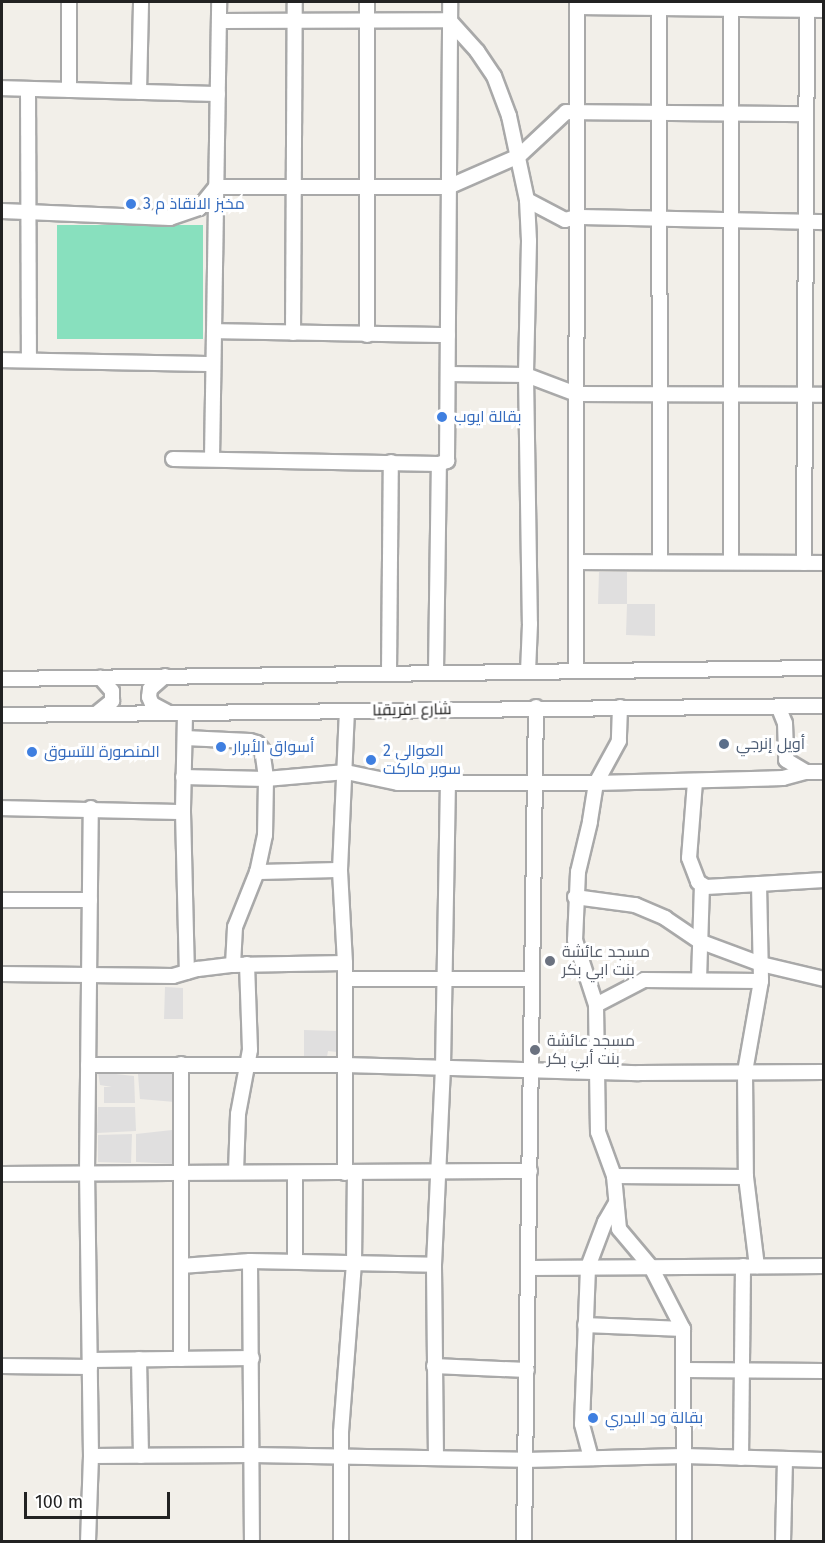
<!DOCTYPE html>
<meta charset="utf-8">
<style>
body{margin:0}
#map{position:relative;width:825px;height:1543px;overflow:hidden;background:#f2efe9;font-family:"Fira Sans",Cairo,sans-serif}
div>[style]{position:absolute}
.residential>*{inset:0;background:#e0dfdf}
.pitch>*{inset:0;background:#88e0be}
.roads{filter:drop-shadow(2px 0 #a9a9a9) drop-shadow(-2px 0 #a9a9a9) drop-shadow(0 2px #a9a9a9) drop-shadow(0 -2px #a9a9a9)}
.minor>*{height:14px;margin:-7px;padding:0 7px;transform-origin:7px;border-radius:7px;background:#fff}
.dots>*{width:16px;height:16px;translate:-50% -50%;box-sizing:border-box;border:3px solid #fff;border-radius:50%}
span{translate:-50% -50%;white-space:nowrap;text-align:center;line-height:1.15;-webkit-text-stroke:6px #fff;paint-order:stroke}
.shop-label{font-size:16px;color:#366cbe}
.left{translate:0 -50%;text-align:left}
.street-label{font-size:16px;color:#222}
.service-label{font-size:16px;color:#4e5e75}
.worship-label{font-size:16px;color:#5b616d}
.frame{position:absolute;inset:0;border:3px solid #222;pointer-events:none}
.scale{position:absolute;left:24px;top:1492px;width:146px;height:27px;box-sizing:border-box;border:3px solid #222;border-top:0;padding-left:8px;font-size:18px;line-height:21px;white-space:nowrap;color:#222;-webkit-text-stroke:4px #fff;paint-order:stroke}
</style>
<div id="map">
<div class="residential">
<i style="clip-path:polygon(599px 572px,627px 572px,627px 604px,655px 604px,655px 636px,626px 635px,627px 604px,598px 604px)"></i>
<i style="clip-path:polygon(165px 987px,183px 988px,183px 1019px,164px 1019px)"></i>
<i style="clip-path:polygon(304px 1030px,337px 1031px,337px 1052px,328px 1051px,327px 1057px,304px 1058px)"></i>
<i style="clip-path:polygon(98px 1072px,134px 1076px,135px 1103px,104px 1103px,104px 1087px,112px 1087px,100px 1085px)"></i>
<i style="clip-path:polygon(138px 1074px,173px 1074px,175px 1102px,140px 1099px)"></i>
<i style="clip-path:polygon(98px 1107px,135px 1107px,136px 1131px,97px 1133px)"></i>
<i style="clip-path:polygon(172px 1130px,175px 1164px,136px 1162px,136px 1134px)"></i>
<i style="clip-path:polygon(132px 1134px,131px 1163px,98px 1162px,98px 1135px)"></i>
</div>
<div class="pitch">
<i style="clip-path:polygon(57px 225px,203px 225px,203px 339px,57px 339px)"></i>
</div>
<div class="roads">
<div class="minor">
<i style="left:659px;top:2px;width:560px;rotate:89.9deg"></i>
<i style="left:577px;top:7px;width:247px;rotate:0.7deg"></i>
<i style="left:219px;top:21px;width:230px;rotate:-0.2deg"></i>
<i style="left:449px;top:20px;width:42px;rotate:47.9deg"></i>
<i style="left:477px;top:51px;width:30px;rotate:56deg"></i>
<i style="left:494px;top:76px;width:43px;rotate:69.4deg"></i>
<i style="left:509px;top:116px;width:86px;rotate:77.9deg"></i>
<i style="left:527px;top:200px;width:41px;rotate:87.2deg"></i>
<i style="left:529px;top:241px;width:134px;rotate:91.3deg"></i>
<i style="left:526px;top:375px;width:249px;rotate:89.1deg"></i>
<i style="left:530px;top:624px;width:47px;rotate:92.4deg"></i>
<i style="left:2px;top:88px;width:216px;rotate:1.6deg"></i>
<i style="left:28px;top:89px;width:271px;rotate:89.8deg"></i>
<i style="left:69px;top:90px;width:88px;rotate:-90deg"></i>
<i style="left:139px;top:92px;width:90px;rotate:-88.7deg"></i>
<i style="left:527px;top:200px;width:43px;rotate:27.8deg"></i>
<i style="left:565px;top:220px;width:11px;rotate:-15deg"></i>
<i style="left:576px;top:217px;width:248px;rotate:1.2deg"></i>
<i style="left:2px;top:211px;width:168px;rotate:2.4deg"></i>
<i style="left:170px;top:218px;width:31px;rotate:-19deg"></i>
<i style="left:199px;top:208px;width:27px;rotate:-51deg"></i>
<i style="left:216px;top:187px;width:232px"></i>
<i style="left:448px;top:187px;width:77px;rotate:-23.6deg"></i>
<i style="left:519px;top:156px;width:64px;rotate:-43.1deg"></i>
<i style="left:566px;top:112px;width:240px;rotate:0.5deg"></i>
<i style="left:214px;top:331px;width:234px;rotate:1deg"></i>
<i style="left:293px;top:333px;width:331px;rotate:-89.7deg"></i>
<i style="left:367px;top:335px;width:333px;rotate:-90deg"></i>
<i style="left:2px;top:360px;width:211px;rotate:1.1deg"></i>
<i style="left:448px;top:374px;width:78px;rotate:0.7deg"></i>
<i style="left:526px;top:375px;width:53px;rotate:20.8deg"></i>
<i style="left:576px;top:394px;width:248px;rotate:0.2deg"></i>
<i style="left:173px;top:459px;width:266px;rotate:1.1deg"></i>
<i style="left:439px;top:464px;width:9px;rotate:-21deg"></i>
<i style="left:447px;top:461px;width:459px;rotate:-89.6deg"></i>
<i style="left:212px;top:459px;width:457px;rotate:-89.1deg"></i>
<i style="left:576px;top:562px;width:248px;rotate:0.2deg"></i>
<i style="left:731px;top:562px;width:560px;rotate:-90deg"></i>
<i style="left:804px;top:563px;width:561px;rotate:-89.69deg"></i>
<i style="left:576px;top:670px;width:668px;rotate:-89.91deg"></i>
<i style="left:436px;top:672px;width:208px;rotate:-89.2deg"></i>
<i style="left:389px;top:673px;width:211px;rotate:-89.5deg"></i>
<i style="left:165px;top:676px;width:20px;rotate:139deg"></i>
<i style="left:150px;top:689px;width:8px;rotate:97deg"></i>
<i style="left:149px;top:697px;width:8px;rotate:67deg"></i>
<i style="left:152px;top:704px;width:17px;rotate:28deg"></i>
<i style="left:2px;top:679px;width:822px;rotate:-0.77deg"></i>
<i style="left:778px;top:706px;width:18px;rotate:68deg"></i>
<i style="left:785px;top:723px;width:37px;rotate:88deg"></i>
<i style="left:786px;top:760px;width:23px;rotate:31deg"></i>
<i style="left:620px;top:707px;width:34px;rotate:92deg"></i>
<i style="left:619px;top:741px;width:48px;rotate:118.7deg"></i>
<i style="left:596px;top:783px;width:39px;rotate:99deg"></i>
<i style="left:590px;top:822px;width:51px;rotate:103.5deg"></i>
<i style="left:578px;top:872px;width:68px;rotate:92.5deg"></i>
<i style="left:575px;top:940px;width:68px;rotate:72.1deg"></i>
<i style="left:596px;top:1005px;width:127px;rotate:89.1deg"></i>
<i style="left:598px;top:1132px;width:47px;rotate:70deg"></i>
<i style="left:614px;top:1176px;width:53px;rotate:84.6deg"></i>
<i style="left:619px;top:1229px;width:50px;rotate:49.9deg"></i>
<i style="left:651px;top:1267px;width:70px;rotate:62.7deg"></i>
<i style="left:683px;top:1329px;width:213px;rotate:89.7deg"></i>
<i style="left:96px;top:714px;width:21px;rotate:-39deg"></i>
<i style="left:112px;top:701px;width:10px;rotate:-90deg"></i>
<i style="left:112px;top:691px;width:18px;rotate:-131deg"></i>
<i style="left:185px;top:714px;width:98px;rotate:91.2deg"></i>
<i style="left:183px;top:812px;width:160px;rotate:88.6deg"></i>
<i style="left:2px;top:715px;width:822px;rotate:-0.63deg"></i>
<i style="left:185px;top:738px;width:65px;rotate:2.6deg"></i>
<i style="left:250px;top:741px;width:7px;rotate:16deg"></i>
<i style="left:257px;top:743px;width:8px;rotate:50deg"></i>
<i style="left:262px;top:749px;width:30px;rotate:82deg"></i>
<i style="left:266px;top:779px;width:56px;rotate:91deg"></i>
<i style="left:265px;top:835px;width:38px;rotate:102deg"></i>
<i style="left:257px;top:872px;width:59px;rotate:111.8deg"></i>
<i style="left:235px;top:927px;width:38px;rotate:93deg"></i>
<i style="left:183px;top:777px;width:83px;rotate:1.4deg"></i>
<i style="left:266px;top:779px;width:80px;rotate:-5deg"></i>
<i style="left:346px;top:772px;width:53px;rotate:11.9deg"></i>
<i style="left:398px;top:783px;width:198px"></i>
<i style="left:596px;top:783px;width:187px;rotate:-1.5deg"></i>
<i style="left:783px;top:778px;width:24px;rotate:-15deg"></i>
<i style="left:806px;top:772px;width:18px"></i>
<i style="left:695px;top:782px;width:76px;rotate:94.5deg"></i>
<i style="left:689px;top:858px;width:26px;rotate:69deg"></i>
<i style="left:698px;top:882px;width:9px;rotate:32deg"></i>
<i style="left:706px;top:887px;width:53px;rotate:-3.2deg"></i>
<i style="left:759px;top:884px;width:97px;rotate:88.8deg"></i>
<i style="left:761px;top:981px;width:92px;rotate:100deg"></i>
<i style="left:745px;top:1072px;width:105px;rotate:89.5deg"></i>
<i style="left:746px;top:1177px;width:90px;rotate:83deg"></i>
<i style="left:2px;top:808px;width:181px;rotate:1.3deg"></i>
<i style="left:257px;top:872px;width:83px;rotate:-1.4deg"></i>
<i style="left:759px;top:884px;width:65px;rotate:-3.5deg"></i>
<i style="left:575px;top:897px;width:61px;rotate:7.6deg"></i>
<i style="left:635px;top:905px;width:33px;rotate:23deg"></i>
<i style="left:665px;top:918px;width:41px;rotate:34.1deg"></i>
<i style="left:699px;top:941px;width:66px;rotate:20.4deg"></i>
<i style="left:761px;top:964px;width:65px;rotate:13.4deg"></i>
<i style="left:2px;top:900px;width:88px"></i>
<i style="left:2px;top:974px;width:171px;rotate:0.7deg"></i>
<i style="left:173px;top:976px;width:26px;rotate:-16deg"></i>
<i style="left:198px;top:969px;width:35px;rotate:-7deg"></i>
<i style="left:233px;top:965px;width:112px;rotate:-1deg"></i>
<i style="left:346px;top:979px;width:186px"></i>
<i style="left:699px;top:980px;width:95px;rotate:-88.2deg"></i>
<i style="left:596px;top:1005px;width:54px;rotate:-27.5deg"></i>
<i style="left:644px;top:980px;width:117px;rotate:0.5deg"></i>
<i style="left:88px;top:1065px;width:257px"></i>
<i style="left:345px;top:1065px;width:294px;rotate:1.6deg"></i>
<i style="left:639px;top:1073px;width:185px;rotate:-0.3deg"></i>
<i style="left:236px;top:1172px;width:58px;rotate:-88deg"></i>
<i style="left:238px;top:1114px;width:65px;rotate:-79.4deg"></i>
<i style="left:250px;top:1050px;width:86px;rotate:-92deg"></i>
<i style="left:345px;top:1173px;width:210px;rotate:-90deg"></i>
<i style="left:345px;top:963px;width:93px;rotate:-93.1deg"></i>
<i style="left:340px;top:870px;width:159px;rotate:-87.5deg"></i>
<i style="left:2px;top:1174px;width:528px;rotate:-0.33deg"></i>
<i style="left:614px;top:1176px;width:132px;rotate:0.4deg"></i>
<i style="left:250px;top:1261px;width:281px;rotate:89.6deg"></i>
<i style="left:295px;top:1261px;width:88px;rotate:-90deg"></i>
<i style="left:181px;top:1266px;width:69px;rotate:-4.1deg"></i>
<i style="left:250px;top:1261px;width:184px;rotate:1.2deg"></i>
<i style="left:528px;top:1268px;width:296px;rotate:-0.4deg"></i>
<i style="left:585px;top:1325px;width:98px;rotate:2.3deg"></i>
<i style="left:139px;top:1359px;width:97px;rotate:88.8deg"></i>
<i style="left:181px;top:1359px;width:295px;rotate:-90deg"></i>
<i style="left:90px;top:1360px;width:162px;rotate:-0.7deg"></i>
<i style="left:2px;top:1366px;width:88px;rotate:0.7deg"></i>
<i style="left:434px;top:1366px;width:93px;rotate:2.5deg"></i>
<i style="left:684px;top:1370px;width:140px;rotate:0.4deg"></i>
<i style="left:91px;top:1456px;width:161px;rotate:-0.4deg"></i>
<i style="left:252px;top:1455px;width:273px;rotate:1deg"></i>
<i style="left:525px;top:1460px;width:159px;rotate:-1.4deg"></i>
<i style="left:684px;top:1456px;width:140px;rotate:1.6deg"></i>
<i style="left:436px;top:1458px;width:193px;rotate:-90.6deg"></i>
<i style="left:434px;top:1265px;width:198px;rotate:-87.4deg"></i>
<i style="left:443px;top:1067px;width:283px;rotate:-89deg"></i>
<i style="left:591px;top:1458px;width:35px;rotate:-105deg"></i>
<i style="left:582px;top:1424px;width:157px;rotate:-87.8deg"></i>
<i style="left:588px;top:1267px;width:48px;rotate:-69.3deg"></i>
<i style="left:605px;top:1222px;width:22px;rotate:-60deg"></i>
<i style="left:741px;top:1458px;width:192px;rotate:-89.4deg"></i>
<i style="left:88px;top:1542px;width:86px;rotate:-88deg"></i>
<i style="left:91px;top:1456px;width:284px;rotate:-90.8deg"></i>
<i style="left:87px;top:1172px;width:364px;rotate:-89.4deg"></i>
<i style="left:341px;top:1542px;width:110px;rotate:-90deg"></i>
<i style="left:341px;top:1432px;width:169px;rotate:-85.6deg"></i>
<i style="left:354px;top:1264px;width:92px;rotate:-89.4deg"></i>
<i style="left:524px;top:1542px;width:835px;rotate:-89.18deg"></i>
<i style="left:783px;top:1542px;width:83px;rotate:-88.6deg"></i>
</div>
</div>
<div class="dots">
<i style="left:131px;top:204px;background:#3f7fe0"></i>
<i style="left:442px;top:417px;background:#3f7fe0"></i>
<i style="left:724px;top:744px;background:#5c6f8a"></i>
<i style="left:221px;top:747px;background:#3f7fe0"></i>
<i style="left:32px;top:752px;background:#3f7fe0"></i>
<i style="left:371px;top:760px;background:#3f7fe0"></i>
<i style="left:550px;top:961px;background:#6b7280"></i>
<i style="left:535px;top:1050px;background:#6b7280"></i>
<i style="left:593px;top:1418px;background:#3f7fe0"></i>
</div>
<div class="shop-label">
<span class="left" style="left:143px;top:204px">مخبز الانقاذ م 3</span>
<span class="left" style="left:454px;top:417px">بقالة ايوب</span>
<span class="left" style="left:233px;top:747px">أسواق الأبرار</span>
<span class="left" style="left:383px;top:760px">العوالي 2<br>سوبر ماركت</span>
<span class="left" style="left:44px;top:752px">المنصورة للتسوق</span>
<span class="left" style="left:605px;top:1418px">بقالة ود البدري</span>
</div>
<div class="street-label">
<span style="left:412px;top:710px;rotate:-1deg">شارع افريقيا</span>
</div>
<div class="service-label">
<span class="left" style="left:736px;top:744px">أويل إنرجي</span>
</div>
<div class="worship-label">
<span class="left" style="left:562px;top:961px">مسجد عائشة<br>بنت ابي بكر</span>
<span class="left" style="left:547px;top:1050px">مسجد عائشة<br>بنت أبي بكر</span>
</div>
<div class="frame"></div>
<div class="scale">100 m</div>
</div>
